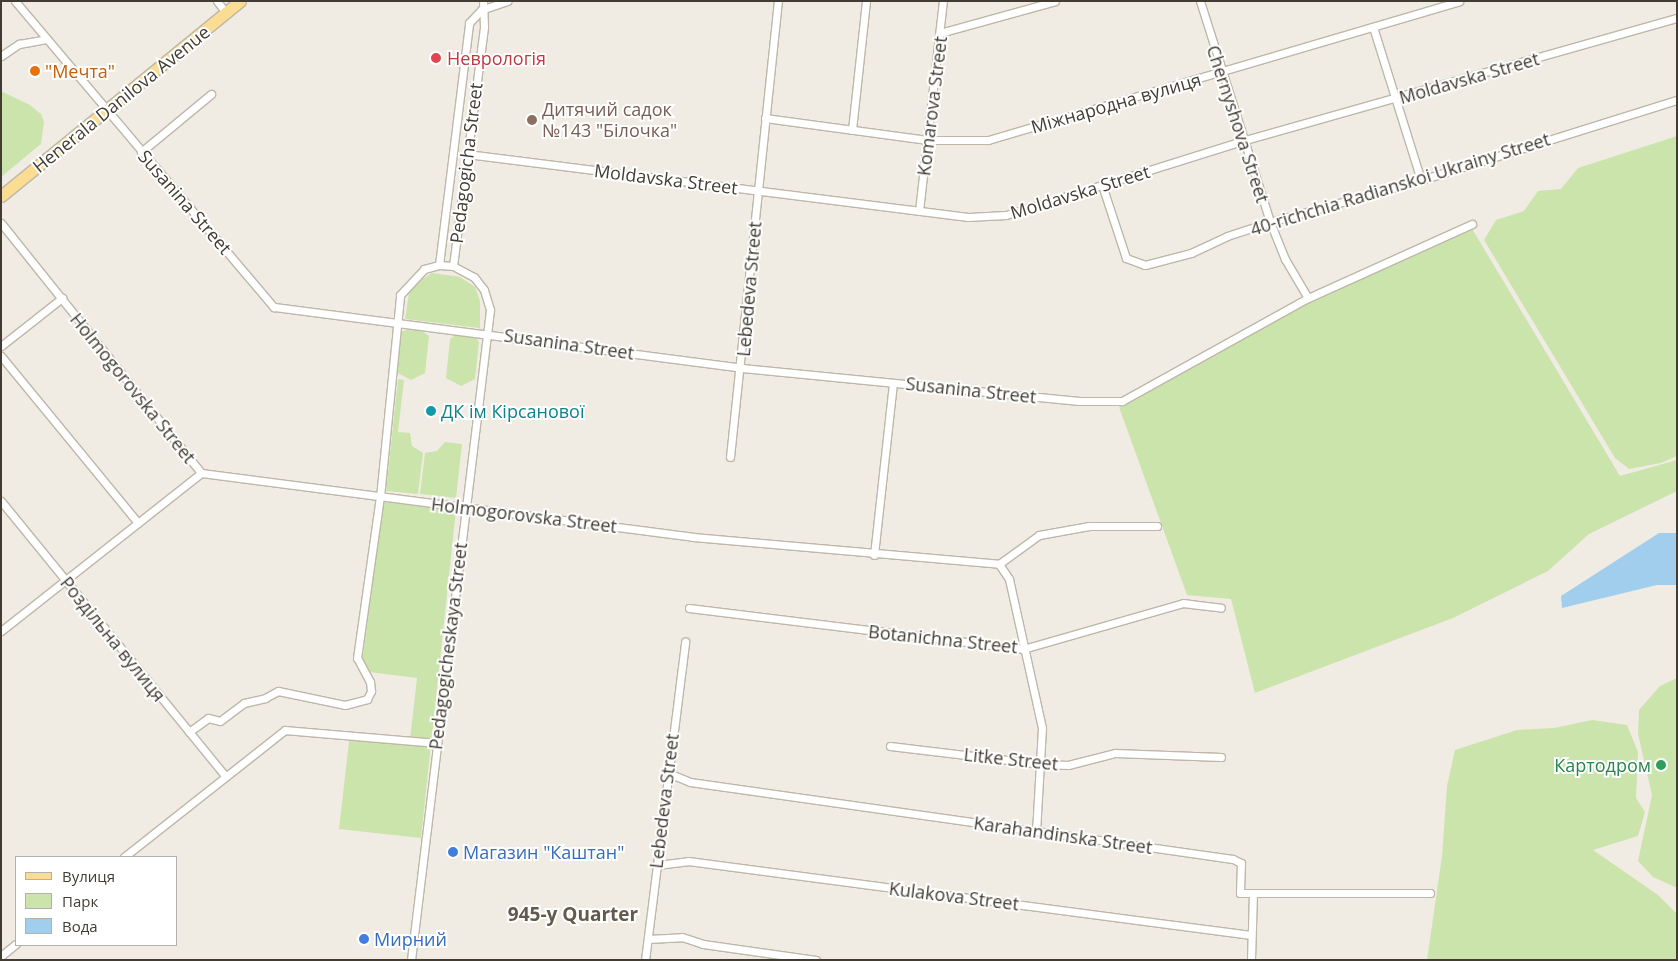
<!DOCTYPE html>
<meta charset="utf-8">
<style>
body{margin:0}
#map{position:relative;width:1678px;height:961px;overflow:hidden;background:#f1ece3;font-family:"Open Sans",sans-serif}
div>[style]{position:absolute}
.green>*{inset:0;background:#cbe4ac}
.water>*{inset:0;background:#a0ceec}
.roads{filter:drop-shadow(1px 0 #beb7a9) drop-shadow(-1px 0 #beb7a9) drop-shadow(0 1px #beb7a9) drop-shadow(0 -1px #beb7a9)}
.minor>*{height:7px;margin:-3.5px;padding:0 3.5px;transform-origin:3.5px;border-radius:3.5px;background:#fff}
.primary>*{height:11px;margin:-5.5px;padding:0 5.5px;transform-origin:5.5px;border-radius:5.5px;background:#fadc93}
.dots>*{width:14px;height:14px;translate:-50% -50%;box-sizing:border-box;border:2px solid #fff;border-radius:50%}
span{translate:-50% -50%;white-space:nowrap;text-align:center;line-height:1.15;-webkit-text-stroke:4px #fff;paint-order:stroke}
.health-label{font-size:18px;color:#be3a42}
.left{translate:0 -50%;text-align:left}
.food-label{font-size:18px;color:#c56008}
.street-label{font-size:18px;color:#423c33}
.education-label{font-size:18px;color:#785e54}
.culture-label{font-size:18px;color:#0d838f}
.leisure-label{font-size:18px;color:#27864d}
.right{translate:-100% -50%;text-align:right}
.shop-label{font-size:18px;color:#366cbe}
.neighbourhood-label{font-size:19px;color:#645a4b;font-weight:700}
.frame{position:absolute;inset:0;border:2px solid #423c33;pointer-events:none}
.legend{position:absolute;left:15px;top:856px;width:162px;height:90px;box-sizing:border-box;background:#fff;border:1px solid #b3b1ad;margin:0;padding:6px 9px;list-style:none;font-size:15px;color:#423c33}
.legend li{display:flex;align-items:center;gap:10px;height:25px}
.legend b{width:25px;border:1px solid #b3b1ad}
</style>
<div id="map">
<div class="green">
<i style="clip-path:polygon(1px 91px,30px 105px,41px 114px,44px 122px,41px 144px,1px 177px)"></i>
<i style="clip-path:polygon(1677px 136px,1677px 456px,1661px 463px,1629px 469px,1615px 458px,1484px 240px,1496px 220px,1524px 211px,1538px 191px,1561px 189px,1578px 168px)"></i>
<i style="clip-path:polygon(1471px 227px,1620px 476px,1677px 460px,1677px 491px,1589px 534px,1548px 571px,1453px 618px,1255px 693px,1231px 599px,1187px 595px,1119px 407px,1301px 304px)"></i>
<i style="clip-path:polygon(432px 273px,460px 277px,475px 287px,480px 301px,480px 328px,405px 319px,409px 293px,418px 282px)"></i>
<i style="clip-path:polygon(416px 327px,429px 336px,425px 373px,411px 380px,396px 372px,400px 332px)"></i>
<i style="clip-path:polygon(457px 334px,474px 336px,479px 342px,475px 379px,461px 386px,446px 378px,450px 339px)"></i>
<i style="clip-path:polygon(398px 379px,404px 380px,398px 432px,410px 433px,412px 446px,423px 453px,418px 494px,386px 491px)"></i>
<i style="clip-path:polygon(445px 442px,462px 444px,456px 498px,420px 494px,425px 453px,437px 451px)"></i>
<i style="clip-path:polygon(383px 502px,456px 510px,421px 838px,339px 829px,350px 733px,410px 739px,417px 678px,361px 671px)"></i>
<i style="clip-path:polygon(1677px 678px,1677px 887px,1675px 887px,1653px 877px,1638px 861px,1652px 795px,1638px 734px,1639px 710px,1660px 686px)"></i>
<i style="clip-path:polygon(1592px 720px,1627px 725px,1638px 752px,1636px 798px,1645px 812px,1638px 836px,1593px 850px,1658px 895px,1677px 914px,1677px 960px,1427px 960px,1442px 856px,1447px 786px,1455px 750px,1517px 730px,1554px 728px)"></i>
</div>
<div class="water">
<i style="clip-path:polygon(1659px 533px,1677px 533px,1677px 585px,1657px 585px,1562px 608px,1561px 596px)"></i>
</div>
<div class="roads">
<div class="minor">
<i style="left:15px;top:1px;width:401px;rotate:49.8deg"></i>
<i style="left:274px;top:307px;width:472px;rotate:7.4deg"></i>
<i style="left:742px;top:368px;width:339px;rotate:5.6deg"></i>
<i style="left:1079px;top:401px;width:43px"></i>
<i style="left:1122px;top:401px;width:213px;rotate:-29deg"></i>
<i style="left:1308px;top:298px;width:180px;rotate:-24.3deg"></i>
<i style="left:217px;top:1px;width:15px;rotate:53deg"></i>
<i style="left:1200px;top:1px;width:232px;rotate:72.4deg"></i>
<i style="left:1270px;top:222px;width:40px;rotate:68deg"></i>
<i style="left:1285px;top:259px;width:45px;rotate:59.5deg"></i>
<i style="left:1373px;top:27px;width:160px;rotate:72.6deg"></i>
<i style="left:940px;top:33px;width:119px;rotate:-15.5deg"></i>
<i style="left:1px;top:56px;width:22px;rotate:-34deg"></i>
<i style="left:19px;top:44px;width:28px;rotate:-10deg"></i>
<i style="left:765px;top:118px;width:164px;rotate:7.7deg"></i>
<i style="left:928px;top:140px;width:60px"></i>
<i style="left:988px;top:140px;width:491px;rotate:-16.4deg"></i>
<i style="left:852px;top:130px;width:130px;rotate:-83.8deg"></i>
<i style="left:141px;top:152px;width:91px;rotate:-39.6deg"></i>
<i style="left:467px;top:154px;width:505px;rotate:7.17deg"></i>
<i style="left:968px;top:217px;width:38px;rotate:-3deg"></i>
<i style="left:1006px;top:215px;width:247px;rotate:-17.4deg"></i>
<i style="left:1242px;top:141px;width:452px;rotate:-15.8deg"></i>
<i style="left:1102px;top:185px;width:77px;rotate:71.8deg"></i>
<i style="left:1126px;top:258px;width:20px;rotate:20deg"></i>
<i style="left:1145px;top:265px;width:48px;rotate:-14.6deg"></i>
<i style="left:1191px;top:253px;width:40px;rotate:-25deg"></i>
<i style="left:1227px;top:236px;width:45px;rotate:-18deg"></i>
<i style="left:1270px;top:222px;width:157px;rotate:-15.5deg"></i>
<i style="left:1421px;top:180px;width:268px;rotate:-17.4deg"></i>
<i style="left:919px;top:211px;width:211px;rotate:-83.5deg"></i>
<i style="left:1px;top:223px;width:320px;rotate:51.3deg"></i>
<i style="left:201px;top:473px;width:496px;rotate:7.4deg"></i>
<i style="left:693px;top:537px;width:307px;rotate:5deg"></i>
<i style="left:999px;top:564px;width:49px;rotate:-35.9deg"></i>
<i style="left:1039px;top:535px;width:51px;rotate:-10.2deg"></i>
<i style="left:1089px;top:526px;width:68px"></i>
<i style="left:439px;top:265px;width:244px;rotate:-82.9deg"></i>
<i style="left:469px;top:23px;width:18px;rotate:-47deg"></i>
<i style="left:481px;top:10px;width:28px;rotate:-19deg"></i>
<i style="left:453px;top:266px;width:241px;rotate:-82.6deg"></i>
<i style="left:484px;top:27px;width:26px;rotate:-92deg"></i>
<i style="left:1px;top:346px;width:78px;rotate:-38.2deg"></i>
<i style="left:1px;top:356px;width:216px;rotate:50.6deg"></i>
<i style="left:730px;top:457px;width:459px;rotate:-84deg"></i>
<i style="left:1px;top:501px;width:355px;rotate:50.8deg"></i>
<i style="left:874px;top:555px;width:173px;rotate:-83.7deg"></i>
<i style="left:999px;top:564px;width:18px;rotate:56deg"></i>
<i style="left:1009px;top:579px;width:153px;rotate:77.5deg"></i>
<i style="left:1042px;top:728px;width:103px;rotate:93.3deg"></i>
<i style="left:689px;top:608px;width:337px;rotate:7deg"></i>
<i style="left:1023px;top:649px;width:166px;rotate:-16deg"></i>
<i style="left:1183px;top:603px;width:38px;rotate:7deg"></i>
<i style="left:1px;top:631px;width:255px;rotate:-38.3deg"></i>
<i style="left:189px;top:732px;width:24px;rotate:-36deg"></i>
<i style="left:208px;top:718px;width:12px;rotate:14deg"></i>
<i style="left:220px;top:721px;width:30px;rotate:-37deg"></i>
<i style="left:244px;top:703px;width:22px;rotate:-13deg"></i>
<i style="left:265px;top:698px;width:15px;rotate:-28deg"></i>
<i style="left:278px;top:691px;width:68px;rotate:11.8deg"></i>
<i style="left:345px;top:705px;width:23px;rotate:-15deg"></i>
<i style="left:367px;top:699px;width:9px;rotate:-63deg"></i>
<i style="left:371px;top:691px;width:9px;rotate:-96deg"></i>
<i style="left:370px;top:682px;width:27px;rotate:-118deg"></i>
<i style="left:357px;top:658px;width:163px;rotate:-81.9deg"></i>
<i style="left:380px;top:497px;width:203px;rotate:-84.3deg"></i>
<i style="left:400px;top:295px;width:35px;rotate:-47deg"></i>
<i style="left:424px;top:269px;width:16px;rotate:-15deg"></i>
<i style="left:439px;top:265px;width:14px;rotate:4deg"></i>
<i style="left:453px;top:266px;width:24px;rotate:28deg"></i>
<i style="left:474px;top:277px;width:16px;rotate:52deg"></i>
<i style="left:484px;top:290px;width:21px;rotate:73deg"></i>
<i style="left:490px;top:310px;width:655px;rotate:96.93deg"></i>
<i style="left:890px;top:746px;width:153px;rotate:6.8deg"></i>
<i style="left:1042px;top:764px;width:26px;rotate:2deg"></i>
<i style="left:1068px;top:765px;width:49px;rotate:-14.3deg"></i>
<i style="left:1115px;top:753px;width:106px;rotate:2.2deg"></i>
<i style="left:668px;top:773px;width:24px;rotate:22deg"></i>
<i style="left:690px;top:782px;width:548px;rotate:8.07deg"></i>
<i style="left:1233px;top:859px;width:9px;rotate:27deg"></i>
<i style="left:1241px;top:863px;width:30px;rotate:92deg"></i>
<i style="left:1240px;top:893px;width:190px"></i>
<i style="left:124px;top:857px;width:205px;rotate:-38.3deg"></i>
<i style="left:285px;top:730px;width:152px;rotate:4.9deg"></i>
<i style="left:657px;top:865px;width:31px;rotate:-7deg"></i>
<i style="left:688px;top:861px;width:568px;rotate:7.49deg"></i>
<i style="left:648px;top:939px;width:34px;rotate:-3deg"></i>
<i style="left:682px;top:937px;width:22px;rotate:18deg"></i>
<i style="left:703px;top:944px;width:114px;rotate:8.1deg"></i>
<i style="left:1px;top:956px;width:19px;rotate:-39deg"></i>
<i style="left:645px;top:960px;width:321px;rotate:-82.8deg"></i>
<i style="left:1251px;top:960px;width:67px;rotate:-88.3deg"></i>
</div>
<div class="primary">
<i style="left:1px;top:196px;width:308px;rotate:-39.2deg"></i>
</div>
</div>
<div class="dots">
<i style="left:436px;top:58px;background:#e0444e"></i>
<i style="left:35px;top:71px;background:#e8710a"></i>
<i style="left:532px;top:120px;background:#8d6e63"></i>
<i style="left:431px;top:411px;background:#0f9aa8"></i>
<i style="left:1661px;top:765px;background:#2e9e5b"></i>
<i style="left:453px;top:852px;background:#3f7fe0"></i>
<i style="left:364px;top:939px;background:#3f7fe0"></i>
</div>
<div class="health-label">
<span class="left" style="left:447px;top:58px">Неврологія</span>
</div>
<div class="food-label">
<span class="left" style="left:45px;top:71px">"Мечта"</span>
</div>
<div class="street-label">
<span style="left:1469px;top:78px;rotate:-16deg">Moldavska Street</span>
<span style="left:121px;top:99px;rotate:-39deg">Henerala Danilova Avenue</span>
<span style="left:1116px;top:103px;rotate:-16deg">Міжнародна вулиця</span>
<span style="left:932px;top:106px;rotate:-83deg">Komarova Street</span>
<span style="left:1238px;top:124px;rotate:72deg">Chernyshova Street</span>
<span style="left:466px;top:163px;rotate:-83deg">Pedagogicha Street</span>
<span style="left:666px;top:179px;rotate:7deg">Moldavska Street</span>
<span style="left:1400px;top:184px;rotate:-17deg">40-richchia Radianskoi Ukrainy Street</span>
<span style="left:1080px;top:192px;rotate:-17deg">Moldavska Street</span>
<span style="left:185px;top:202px;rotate:49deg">Susanina Street</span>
<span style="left:749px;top:289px;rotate:-85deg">Lebedeva Street</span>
<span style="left:569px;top:344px;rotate:8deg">Susanina Street</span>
<span style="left:133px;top:388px;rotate:51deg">Holmogorovska Street</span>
<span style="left:971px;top:390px;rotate:6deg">Susanina Street</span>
<span style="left:524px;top:515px;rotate:7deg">Holmogorovska Street</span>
<span style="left:113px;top:639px;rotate:51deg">Роздільна вулиця</span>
<span style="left:943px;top:639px;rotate:6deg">Botanichna Street</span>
<span style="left:448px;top:646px;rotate:-83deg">Pedagogicheskaya Street</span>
<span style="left:1011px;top:759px;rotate:6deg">Litke Street</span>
<span style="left:664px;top:801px;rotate:-83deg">Lebedeva Street</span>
<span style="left:1063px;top:835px;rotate:8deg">Karahandinska Street</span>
<span style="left:954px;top:896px;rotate:7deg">Kulakova Street</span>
</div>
<div class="education-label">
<span class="left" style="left:542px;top:120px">Дитячий садок<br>№143 "Білочка"</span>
</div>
<div class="culture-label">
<span class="left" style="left:441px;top:411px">ДК ім Кірсанової</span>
</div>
<div class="leisure-label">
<span class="right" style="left:1651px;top:765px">Картодром</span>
</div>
<div class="shop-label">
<span class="left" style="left:463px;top:852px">Магазин "Каштан"</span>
<span class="left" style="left:374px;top:939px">Мирний</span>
</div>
<div class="neighbourhood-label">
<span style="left:573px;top:915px">945-y Quarter</span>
</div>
<div class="frame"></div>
<ul class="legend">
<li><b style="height:6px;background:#fadc93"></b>Вулиця</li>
<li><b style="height:14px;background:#cbe4ac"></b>Парк</li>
<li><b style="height:14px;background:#a0ceec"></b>Вода</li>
</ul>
</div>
